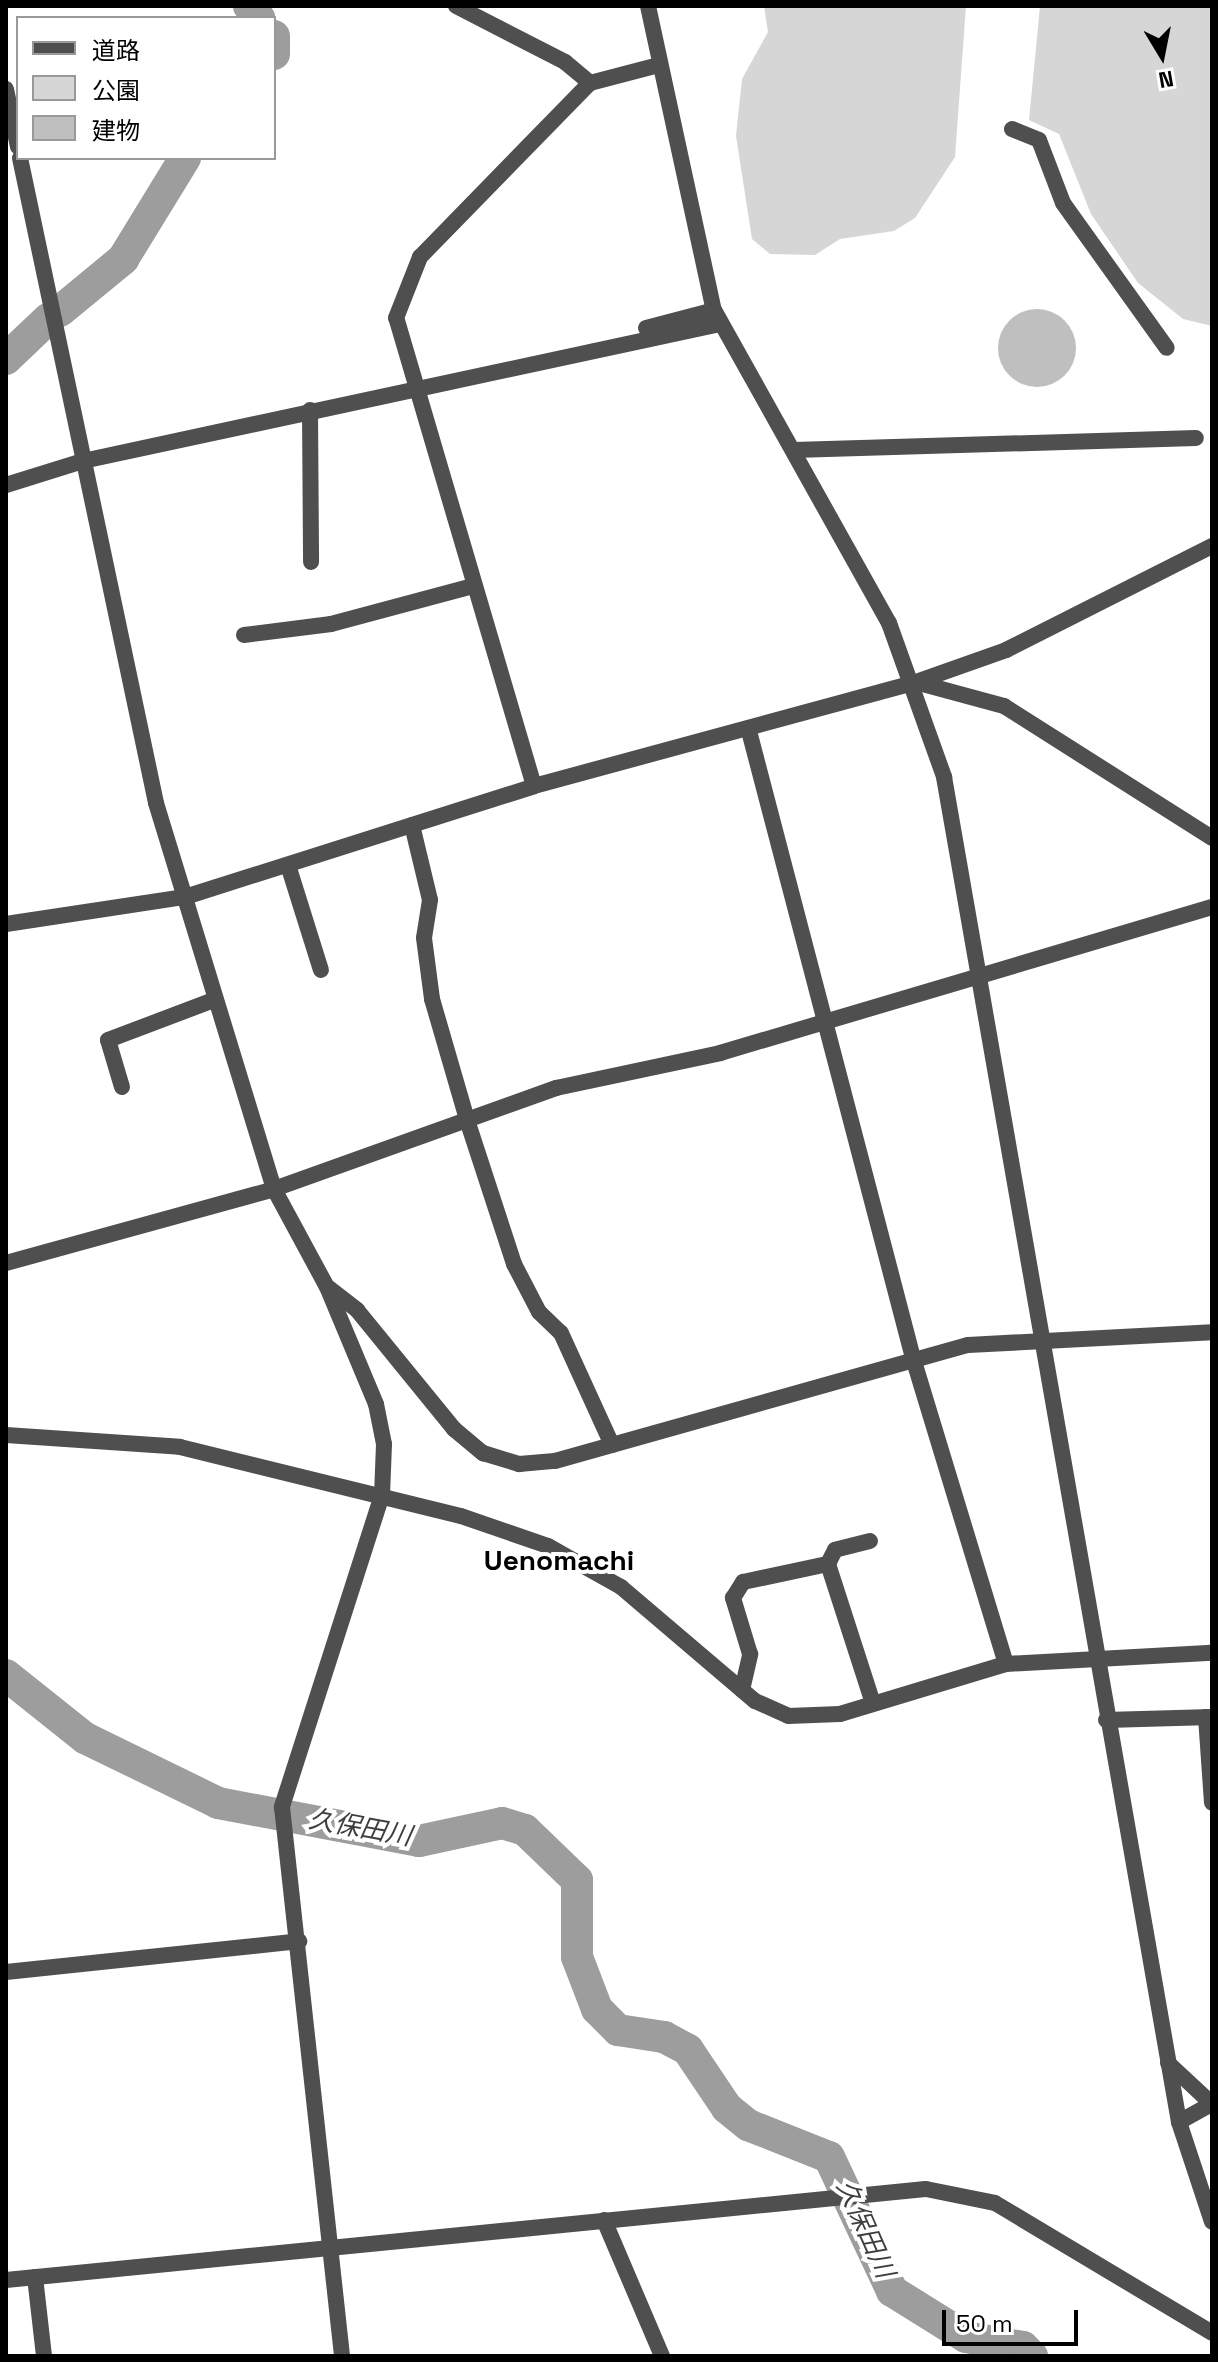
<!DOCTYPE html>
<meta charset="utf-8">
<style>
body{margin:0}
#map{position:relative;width:1218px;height:2362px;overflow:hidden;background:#fff;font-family:"Space Grotesk","Noto Sans JP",sans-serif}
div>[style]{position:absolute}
.green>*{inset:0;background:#d6d6d6}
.river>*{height:32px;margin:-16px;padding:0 16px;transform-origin:16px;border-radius:16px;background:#9d9d9d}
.building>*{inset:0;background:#bfbfbf}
.round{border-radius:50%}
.minor>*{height:16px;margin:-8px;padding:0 8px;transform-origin:8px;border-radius:8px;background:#4f4f4f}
.tertiary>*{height:16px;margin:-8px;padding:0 8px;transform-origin:8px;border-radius:8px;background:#4f4f4f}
span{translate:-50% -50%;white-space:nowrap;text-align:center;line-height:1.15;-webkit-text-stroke:8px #fff;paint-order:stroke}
.water-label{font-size:26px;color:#3e3e3e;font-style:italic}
.quarter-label{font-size:28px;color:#000;font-weight:700}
.frame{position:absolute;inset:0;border:8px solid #000;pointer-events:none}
.legend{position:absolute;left:16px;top:16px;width:260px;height:144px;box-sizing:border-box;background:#fff;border:2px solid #999;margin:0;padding:10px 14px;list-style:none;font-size:24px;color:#000}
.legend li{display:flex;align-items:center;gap:16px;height:40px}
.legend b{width:40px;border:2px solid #999}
.north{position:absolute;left:1122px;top:16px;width:80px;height:80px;-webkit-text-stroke:6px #fff;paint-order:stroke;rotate:170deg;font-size:22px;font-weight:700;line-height:32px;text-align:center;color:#000}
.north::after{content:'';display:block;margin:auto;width:28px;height:36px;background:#000;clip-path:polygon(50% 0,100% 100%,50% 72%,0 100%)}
.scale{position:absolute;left:942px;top:2310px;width:136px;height:36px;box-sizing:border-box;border:4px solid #000;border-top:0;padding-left:10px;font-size:24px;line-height:28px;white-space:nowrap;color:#000;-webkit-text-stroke:6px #fff;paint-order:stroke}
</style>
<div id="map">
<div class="green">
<i style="clip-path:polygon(764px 6px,966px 6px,955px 157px,915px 218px,894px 231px,840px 239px,815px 255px,770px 254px,752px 239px,736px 136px,742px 79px,768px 32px)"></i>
<i style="clip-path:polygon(1040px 6px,1212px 6px,1212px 326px,1183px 319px,1138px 283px,1091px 214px,1059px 134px,1029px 120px)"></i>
</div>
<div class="river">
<i style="left:249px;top:6px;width:16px;rotate:50deg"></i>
<i style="left:274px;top:36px;width:18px;rotate:90deg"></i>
<i style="left:60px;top:311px;width:82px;rotate:-39.5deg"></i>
<i style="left:123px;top:259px;width:119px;rotate:-58.5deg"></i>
<i style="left:6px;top:359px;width:58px;rotate:-43.6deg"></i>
<i style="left:6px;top:1675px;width:101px;rotate:38.6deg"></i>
<i style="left:85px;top:1738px;width:148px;rotate:26deg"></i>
<i style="left:218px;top:1803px;width:205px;rotate:10.7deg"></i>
<i style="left:419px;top:1841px;width:85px;rotate:-12.2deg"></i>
<i style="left:502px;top:1823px;width:24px;rotate:17deg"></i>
<i style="left:525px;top:1830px;width:72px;rotate:43.9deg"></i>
<i style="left:577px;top:1880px;width:77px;rotate:90deg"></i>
<i style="left:577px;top:1957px;width:56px;rotate:69deg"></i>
<i style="left:597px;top:2009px;width:30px;rotate:45deg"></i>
<i style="left:618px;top:2030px;width:47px;rotate:8.7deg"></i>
<i style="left:664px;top:2037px;width:27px;rotate:28deg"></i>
<i style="left:688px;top:2050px;width:70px;rotate:56.1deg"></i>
<i style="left:727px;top:2108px;width:27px;rotate:39deg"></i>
<i style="left:748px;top:2125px;width:87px;rotate:21.6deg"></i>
<i style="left:829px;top:2157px;width:148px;rotate:64.8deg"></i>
<i style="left:892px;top:2291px;width:87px;rotate:31.9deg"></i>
<i style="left:966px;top:2337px;width:58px;rotate:10deg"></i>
<i style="left:1023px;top:2347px;width:13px;rotate:45deg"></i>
</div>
<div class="building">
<i class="round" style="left:998px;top:309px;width:78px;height:78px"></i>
</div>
<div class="minor">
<i style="left:456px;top:6px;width:123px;rotate:27.2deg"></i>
<i style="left:565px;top:62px;width:33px;rotate:40deg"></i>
<i style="left:6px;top:89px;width:59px;rotate:78.3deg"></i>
<i style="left:1012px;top:129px;width:29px;rotate:22deg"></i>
<i style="left:1039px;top:140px;width:67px;rotate:69.1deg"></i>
<i style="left:1063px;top:203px;width:178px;rotate:54.4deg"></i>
<i style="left:20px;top:158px;width:659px;rotate:78.09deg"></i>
<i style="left:156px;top:803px;width:404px;rotate:73deg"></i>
<i style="left:274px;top:1189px;width:111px;rotate:61.6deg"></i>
<i style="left:327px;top:1287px;width:127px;rotate:67.3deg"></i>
<i style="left:376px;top:1404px;width:41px;rotate:78.7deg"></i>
<i style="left:384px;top:1444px;width:51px;rotate:92.2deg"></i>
<i style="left:382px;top:1495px;width:328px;rotate:107.8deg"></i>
<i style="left:282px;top:1807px;width:552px;rotate:83.76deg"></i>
<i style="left:310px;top:410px;width:152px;rotate:89.6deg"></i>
<i style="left:794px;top:450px;width:402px;rotate:-1.7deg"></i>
<i style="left:244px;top:635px;width:88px;rotate:-7.2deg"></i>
<i style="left:331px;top:624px;width:147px;rotate:-15deg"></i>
<i style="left:919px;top:683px;width:88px;rotate:15.1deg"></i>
<i style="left:1004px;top:706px;width:246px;rotate:32.4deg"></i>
<i style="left:749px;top:731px;width:648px;rotate:75.34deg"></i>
<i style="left:913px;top:1358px;width:320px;rotate:73.1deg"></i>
<i style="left:534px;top:786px;width:488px;rotate:-106.4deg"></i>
<i style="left:396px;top:318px;width:66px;rotate:-68.5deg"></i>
<i style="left:420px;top:257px;width:243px;rotate:-45.7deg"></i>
<i style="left:590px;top:83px;width:71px;rotate:-14.6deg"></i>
<i style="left:412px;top:825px;width:77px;rotate:76.5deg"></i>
<i style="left:430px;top:900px;width:38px;rotate:99deg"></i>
<i style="left:424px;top:938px;width:62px;rotate:82.5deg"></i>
<i style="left:432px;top:999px;width:129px;rotate:73.8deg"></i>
<i style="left:468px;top:1123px;width:148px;rotate:71.9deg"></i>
<i style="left:514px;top:1264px;width:54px;rotate:62.5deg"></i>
<i style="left:539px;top:1312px;width:30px;rotate:44deg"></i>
<i style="left:561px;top:1333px;width:123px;rotate:65.5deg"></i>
<i style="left:288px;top:865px;width:110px;rotate:72.6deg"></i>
<i style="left:6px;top:924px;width:181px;rotate:-8.6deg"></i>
<i style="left:185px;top:897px;width:366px;rotate:-17.6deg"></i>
<i style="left:534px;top:786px;width:393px;rotate:-15.2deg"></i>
<i style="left:913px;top:683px;width:99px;rotate:-19.5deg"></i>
<i style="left:1006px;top:650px;width:231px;rotate:-26.8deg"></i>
<i style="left:122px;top:1087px;width:49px;rotate:-106.6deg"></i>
<i style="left:108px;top:1040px;width:113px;rotate:-20.7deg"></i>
<i style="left:6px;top:1263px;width:278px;rotate:-15.4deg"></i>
<i style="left:274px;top:1189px;width:300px;rotate:-19.7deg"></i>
<i style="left:556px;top:1088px;width:168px;rotate:-12deg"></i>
<i style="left:720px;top:1053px;width:513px;rotate:-16.53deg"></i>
<i style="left:329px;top:1288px;width:36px;rotate:38deg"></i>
<i style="left:357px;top:1310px;width:154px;rotate:50.8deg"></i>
<i style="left:454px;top:1429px;width:38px;rotate:40deg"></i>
<i style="left:483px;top:1453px;width:38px;rotate:17deg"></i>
<i style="left:519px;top:1464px;width:36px;rotate:-5deg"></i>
<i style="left:555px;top:1461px;width:429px;rotate:-15.7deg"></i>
<i style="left:968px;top:1345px;width:244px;rotate:-3deg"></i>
<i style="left:870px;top:1541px;width:36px;rotate:166deg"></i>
<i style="left:835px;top:1550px;width:16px;rotate:117deg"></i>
<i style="left:828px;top:1564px;width:146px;rotate:72.1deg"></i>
<i style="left:742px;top:1690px;width:37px;rotate:-77deg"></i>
<i style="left:750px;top:1654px;width:59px;rotate:-106.9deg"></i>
<i style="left:733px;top:1598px;width:19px;rotate:-58deg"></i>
<i style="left:743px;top:1582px;width:87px;rotate:-12deg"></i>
<i style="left:1206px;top:1717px;width:86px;rotate:86deg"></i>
<i style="left:1106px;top:1720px;width:106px;rotate:-1.6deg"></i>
<i style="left:6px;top:1972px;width:295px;rotate:-6deg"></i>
<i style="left:1168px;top:2063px;width:60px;rotate:43deg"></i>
<i style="left:1179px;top:2122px;width:38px;rotate:-29deg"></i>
<i style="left:604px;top:2220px;width:148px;rotate:66.9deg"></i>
<i style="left:35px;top:2277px;width:80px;rotate:83.5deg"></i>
<i style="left:6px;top:2280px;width:924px;rotate:-5.65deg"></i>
<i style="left:926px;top:2189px;width:70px;rotate:11.5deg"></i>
<i style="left:995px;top:2203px;width:253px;rotate:30.9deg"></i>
</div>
<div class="tertiary">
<i style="left:648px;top:6px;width:311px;rotate:77.8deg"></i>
<i style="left:714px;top:310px;width:359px;rotate:60.8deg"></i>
<i style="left:889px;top:623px;width:164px;rotate:70.3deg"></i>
<i style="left:944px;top:777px;width:1365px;rotate:80.09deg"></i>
<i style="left:1179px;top:2122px;width:105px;rotate:71.7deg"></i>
<i style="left:646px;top:328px;width:70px;rotate:-14.8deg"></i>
<i style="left:6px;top:485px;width:81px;rotate:-17.3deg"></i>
<i style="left:83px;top:461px;width:652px;rotate:-12.14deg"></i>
<i style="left:6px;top:1435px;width:174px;rotate:3.9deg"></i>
<i style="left:180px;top:1447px;width:289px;rotate:13.8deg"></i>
<i style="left:461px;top:1516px;width:92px;rotate:19deg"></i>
<i style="left:548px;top:1546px;width:84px;rotate:29.3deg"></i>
<i style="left:621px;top:1587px;width:176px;rotate:40.4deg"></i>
<i style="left:755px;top:1701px;width:36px;rotate:24deg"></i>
<i style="left:788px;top:1716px;width:52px;rotate:-2.2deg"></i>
<i style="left:840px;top:1714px;width:173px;rotate:-16.8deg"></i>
<i style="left:1006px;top:1664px;width:206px;rotate:-3.1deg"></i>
</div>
<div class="water-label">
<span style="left:360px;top:1828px;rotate:10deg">久保田川</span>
<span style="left:865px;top:2229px;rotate:66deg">久保田川</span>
</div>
<div class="quarter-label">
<span style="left:559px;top:1560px">Uenomachi</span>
</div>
<div class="frame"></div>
<ul class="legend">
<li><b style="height:10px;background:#4f4f4f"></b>道路</li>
<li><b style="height:22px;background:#d6d6d6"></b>公園</li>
<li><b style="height:22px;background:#bfbfbf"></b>建物</li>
</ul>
<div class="north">N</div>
<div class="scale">50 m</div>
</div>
